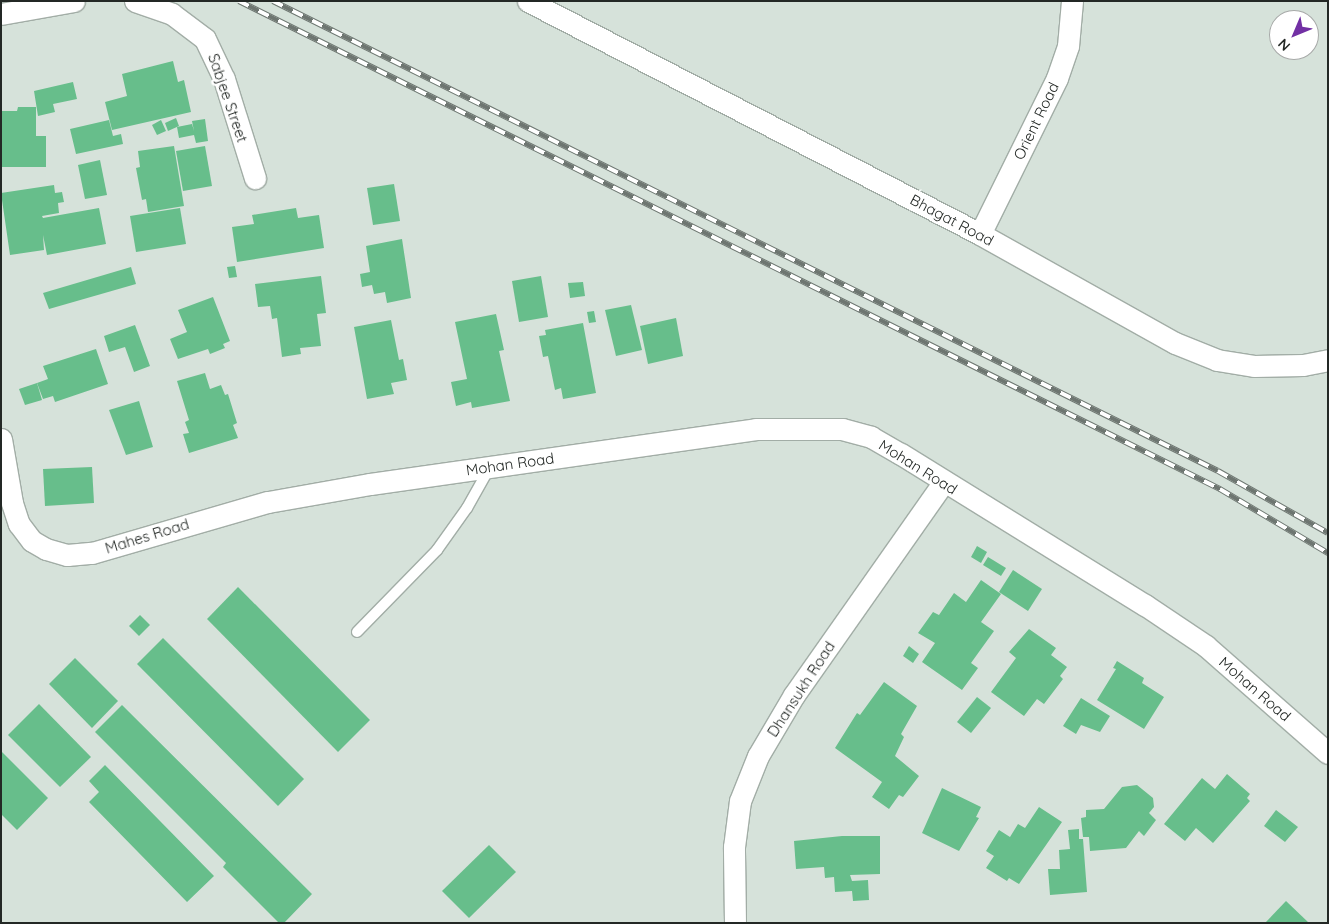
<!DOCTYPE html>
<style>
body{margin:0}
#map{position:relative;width:1329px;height:924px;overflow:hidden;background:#d6e2da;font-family:Quicksand,sans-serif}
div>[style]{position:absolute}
.building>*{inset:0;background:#67be8b}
.roads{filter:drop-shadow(1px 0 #a2ada6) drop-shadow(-1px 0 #a2ada6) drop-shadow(0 1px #a2ada6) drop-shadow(0 -1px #a2ada6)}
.service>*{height:10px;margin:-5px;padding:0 5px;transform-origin:5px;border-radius:5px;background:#fff}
.minor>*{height:21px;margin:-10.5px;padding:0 10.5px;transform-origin:10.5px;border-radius:10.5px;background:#fff}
.rail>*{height:5.5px;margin-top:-2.75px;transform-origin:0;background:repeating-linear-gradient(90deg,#fff 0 11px,#6e7671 0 22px);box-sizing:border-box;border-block:1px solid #6e7671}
span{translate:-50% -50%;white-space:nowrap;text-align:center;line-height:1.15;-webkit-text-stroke:5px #fff;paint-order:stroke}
.street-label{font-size:15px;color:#232825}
.frame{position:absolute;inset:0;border:2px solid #232825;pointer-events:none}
.north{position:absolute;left:1269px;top:10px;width:50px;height:50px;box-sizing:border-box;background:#fff;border:1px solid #a7a9a8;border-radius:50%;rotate:225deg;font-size:14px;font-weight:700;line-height:20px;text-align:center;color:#232825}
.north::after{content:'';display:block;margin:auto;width:18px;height:22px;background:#7230a4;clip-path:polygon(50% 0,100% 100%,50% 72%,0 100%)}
</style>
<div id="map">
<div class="building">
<i style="clip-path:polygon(173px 61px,178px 82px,184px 80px,191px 112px,112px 130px,105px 102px,127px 96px,122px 74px)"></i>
<i style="clip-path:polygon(73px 82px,77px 99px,53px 104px,55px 112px,38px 116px,34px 91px)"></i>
<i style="clip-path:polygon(18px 107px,36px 107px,36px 136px,46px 136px,46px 167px,1px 167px,1px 111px,17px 111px)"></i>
<i style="clip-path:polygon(176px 118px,179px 126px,168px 131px,165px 123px)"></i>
<i style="clip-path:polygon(205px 119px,208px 141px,196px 143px,194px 135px,179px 138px,177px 127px,192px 124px,194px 131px,192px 121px)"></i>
<i style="clip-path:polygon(109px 120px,113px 136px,121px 134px,123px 144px,76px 154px,70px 129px)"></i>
<i style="clip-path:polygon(161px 120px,166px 131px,157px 135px,152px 125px)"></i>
<i style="clip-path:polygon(174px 146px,184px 206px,148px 212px,146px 199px,142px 200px,136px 168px,140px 167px,138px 151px)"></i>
<i style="clip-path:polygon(205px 146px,212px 186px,183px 191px,176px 151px)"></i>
<i style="clip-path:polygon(100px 160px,107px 195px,85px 199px,78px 165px)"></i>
<i style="clip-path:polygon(394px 184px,400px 221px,373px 225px,367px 188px)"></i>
<i style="clip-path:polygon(54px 185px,55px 193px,62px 192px,64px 202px,58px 203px,59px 213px,42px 216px,43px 218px,99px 208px,106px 244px,47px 255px,43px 235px,44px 250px,10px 255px,1px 193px)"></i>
<i style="clip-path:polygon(180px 208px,186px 244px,136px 252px,130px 216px)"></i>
<i style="clip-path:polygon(296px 208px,298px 218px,319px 215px,324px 248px,237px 262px,232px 227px,254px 224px,252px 215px)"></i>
<i style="clip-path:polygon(402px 239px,411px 298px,387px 303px,385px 292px,374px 294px,372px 285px,362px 287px,360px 274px,370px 272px,366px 246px)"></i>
<i style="clip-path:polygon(235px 266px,237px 277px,229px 278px,227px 267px)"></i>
<i style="clip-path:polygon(131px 267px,136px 284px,49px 309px,43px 293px)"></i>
<i style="clip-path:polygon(321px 276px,326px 313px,317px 314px,321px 346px,300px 348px,301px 354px,282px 357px,277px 318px,272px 319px,270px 306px,258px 307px,255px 284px)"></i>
<i style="clip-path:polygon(541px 276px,548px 317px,519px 322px,512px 281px)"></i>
<i style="clip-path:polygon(583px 282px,585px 296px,570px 298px,568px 283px)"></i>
<i style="clip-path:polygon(213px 297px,230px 341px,223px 344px,225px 348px,210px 354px,208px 349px,178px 359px,170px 339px,187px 332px,178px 310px)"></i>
<i style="clip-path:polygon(631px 305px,642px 350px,616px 356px,605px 310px)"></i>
<i style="clip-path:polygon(594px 311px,596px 322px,589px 323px,587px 312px)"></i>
<i style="clip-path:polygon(496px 314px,504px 350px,499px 351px,510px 401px,472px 408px,471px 402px,456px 406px,451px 382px,467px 379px,455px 322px)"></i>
<i style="clip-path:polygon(676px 318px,683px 356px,648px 364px,640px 326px)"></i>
<i style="clip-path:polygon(391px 320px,399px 360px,403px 359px,407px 380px,391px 383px,394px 394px,367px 399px,354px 327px)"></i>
<i style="clip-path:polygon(583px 323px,596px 393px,563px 399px,561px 388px,555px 390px,548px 356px,543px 357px,539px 336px,546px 335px,545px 330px)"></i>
<i style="clip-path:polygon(135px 325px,150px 366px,134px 372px,125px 347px,109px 352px,104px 336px)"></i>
<i style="clip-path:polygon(96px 349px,108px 384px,55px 402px,53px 396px,43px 399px,37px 383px,48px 379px,43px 366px)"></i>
<i style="clip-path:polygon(205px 373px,210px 389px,221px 385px,225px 395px,228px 394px,237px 423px,233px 425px,238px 438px,189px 453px,183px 434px,189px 433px,185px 422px,189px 420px,177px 381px)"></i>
<i style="clip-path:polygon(37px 383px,42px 400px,25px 405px,19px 389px)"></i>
<i style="clip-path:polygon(139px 401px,153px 447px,126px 455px,109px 410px)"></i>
<i style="clip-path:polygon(92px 467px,94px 503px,45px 506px,43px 469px)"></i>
<i style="clip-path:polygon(977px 546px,987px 552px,981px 563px,971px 557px)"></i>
<i style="clip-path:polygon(988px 557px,1006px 568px,1001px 576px,983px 565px)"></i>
<i style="clip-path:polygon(1013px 570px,1042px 589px,1028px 611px,999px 592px)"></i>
<i style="clip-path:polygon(981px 580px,1001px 594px,981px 622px,994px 631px,971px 663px,978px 668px,962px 690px,922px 662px,935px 643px,918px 633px,933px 612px,939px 615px,954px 593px,966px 602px)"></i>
<i style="clip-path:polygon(238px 587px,370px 720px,338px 752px,207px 619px)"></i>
<i style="clip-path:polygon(140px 615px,150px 625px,139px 636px,129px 626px)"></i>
<i style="clip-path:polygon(1029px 629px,1056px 648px,1051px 655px,1067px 667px,1060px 676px,1063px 679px,1044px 704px,1037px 699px,1024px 716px,991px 692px,1016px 658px,1009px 652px)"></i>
<i style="clip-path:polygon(163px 638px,304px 779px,278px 806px,137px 664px)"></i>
<i style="clip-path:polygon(909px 646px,919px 654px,913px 663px,903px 656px)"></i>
<i style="clip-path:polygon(75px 658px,118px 701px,92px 728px,49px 684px)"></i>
<i style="clip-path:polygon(1117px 661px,1144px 678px,1142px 683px,1164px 697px,1144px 729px,1097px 700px,1116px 669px,1113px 668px)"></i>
<i style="clip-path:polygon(884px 682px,917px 706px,901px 734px,904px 737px,895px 756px,919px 776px,903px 797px,899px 795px,889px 809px,872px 797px,882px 782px,835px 748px,857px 713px,860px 715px)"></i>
<i style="clip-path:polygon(977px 697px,991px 708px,971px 733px,957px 722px)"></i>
<i style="clip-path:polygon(1081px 698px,1110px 716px,1100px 732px,1081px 725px,1076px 734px,1063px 726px)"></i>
<i style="clip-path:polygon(39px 704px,91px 757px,60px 787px,8px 735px)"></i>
<i style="clip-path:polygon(122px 705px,312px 894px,284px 923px,279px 923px,223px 867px,226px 863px,95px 732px)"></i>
<i style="clip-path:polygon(1px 751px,48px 798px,17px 830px,1px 814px)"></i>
<i style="clip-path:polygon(105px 765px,214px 876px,187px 902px,89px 802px,99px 792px,89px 781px)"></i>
<i style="clip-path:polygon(1227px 774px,1250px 794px,1247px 798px,1250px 801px,1213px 843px,1196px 828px,1185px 841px,1164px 824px,1202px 778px,1215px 789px)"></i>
<i style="clip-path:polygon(1137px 785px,1153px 798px,1154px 807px,1149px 813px,1156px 820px,1144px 836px,1139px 831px,1126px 848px,1090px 851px,1089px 837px,1083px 837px,1081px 818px,1086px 817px,1086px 810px,1104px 809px,1122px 787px)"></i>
<i style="clip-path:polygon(942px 788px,981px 807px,976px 817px,979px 818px,959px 851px,922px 833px)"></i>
<i style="clip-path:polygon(1039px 807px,1062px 822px,1019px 884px,1009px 878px,1007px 881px,986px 868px,994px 856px,986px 851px,999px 830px,1010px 837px,1018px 824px,1025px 828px)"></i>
<i style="clip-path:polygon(1276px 810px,1298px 827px,1285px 842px,1264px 826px)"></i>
<i style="clip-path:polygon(1079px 829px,1079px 839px,1083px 839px,1087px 892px,1050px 895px,1048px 869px,1060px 869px,1059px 850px,1070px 849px,1068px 830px)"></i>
<i style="clip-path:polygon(842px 836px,880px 836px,880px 874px,850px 875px,852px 881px,868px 880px,869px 900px,853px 901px,852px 891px,835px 892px,834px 877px,825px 878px,824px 867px,796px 869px,794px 841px)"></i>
<i style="clip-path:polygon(489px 845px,516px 872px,469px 918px,442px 891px)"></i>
<i style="clip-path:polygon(1286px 901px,1309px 923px,1265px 923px)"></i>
</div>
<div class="roads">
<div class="service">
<i style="left:357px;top:632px;width:115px;rotate:-45.7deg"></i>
<i style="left:437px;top:550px;width:52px;rotate:-54.5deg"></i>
<i style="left:467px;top:508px;width:47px;rotate:-60.7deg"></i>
</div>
<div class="minor">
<i style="left:135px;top:1px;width:39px;rotate:19deg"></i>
<i style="left:172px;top:14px;width:41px;rotate:37.1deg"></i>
<i style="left:205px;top:39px;width:44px;rotate:64.6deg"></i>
<i style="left:224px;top:79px;width:104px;rotate:72.6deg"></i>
<i style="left:528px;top:1px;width:509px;rotate:27.27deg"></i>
<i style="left:980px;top:234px;width:223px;rotate:29.2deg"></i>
<i style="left:1175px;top:343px;width:45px;rotate:22deg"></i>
<i style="left:1217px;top:360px;width:37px;rotate:9deg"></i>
<i style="left:1254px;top:366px;width:49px;rotate:-1.2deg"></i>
<i style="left:1303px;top:365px;width:25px;rotate:-11deg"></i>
<i style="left:1px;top:14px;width:74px;rotate:-10.1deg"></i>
<i style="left:980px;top:234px;width:174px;rotate:-63.7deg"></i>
<i style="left:1057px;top:78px;width:34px;rotate:-71deg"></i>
<i style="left:1068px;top:46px;width:45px;rotate:-84.9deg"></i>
<i style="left:1px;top:439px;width:65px;rotate:80.2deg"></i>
<i style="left:12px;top:503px;width:22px;rotate:72deg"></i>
<i style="left:19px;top:524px;width:21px;rotate:53deg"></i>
<i style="left:32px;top:541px;width:16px;rotate:30deg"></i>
<i style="left:46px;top:549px;width:22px;rotate:16deg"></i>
<i style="left:67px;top:555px;width:25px;rotate:-5deg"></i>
<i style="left:92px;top:553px;width:183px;rotate:-16.2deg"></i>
<i style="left:268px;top:502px;width:104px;rotate:-10deg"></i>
<i style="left:370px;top:484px;width:390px;rotate:-8.1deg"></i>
<i style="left:756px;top:429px;width:86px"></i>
<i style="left:842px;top:429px;width:30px;rotate:15deg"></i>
<i style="left:871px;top:437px;width:34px;rotate:30deg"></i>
<i style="left:901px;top:454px;width:287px;rotate:31.8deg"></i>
<i style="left:1145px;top:605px;width:73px;rotate:33.9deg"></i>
<i style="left:1206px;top:646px;width:162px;rotate:41.3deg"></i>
<i style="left:735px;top:923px;width:76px;rotate:-90.8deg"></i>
<i style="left:734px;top:847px;width:46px;rotate:-82.6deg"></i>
<i style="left:740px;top:801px;width:48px;rotate:-68.2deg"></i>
<i style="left:758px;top:756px;width:71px;rotate:-59.5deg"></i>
<i style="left:794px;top:695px;width:259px;rotate:-54.9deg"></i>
</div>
</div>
<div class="rail">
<i style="left:239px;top:1px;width:1096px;rotate:26.45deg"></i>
<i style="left:1220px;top:489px;width:126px;rotate:30.7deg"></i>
<i style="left:273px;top:1px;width:1055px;rotate:26.44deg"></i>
<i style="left:1218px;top:471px;width:126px;rotate:29.4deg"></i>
</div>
<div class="street-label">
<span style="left:228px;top:98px;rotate:71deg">Sabjee Street</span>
<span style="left:1036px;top:121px;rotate:-64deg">Orient Road</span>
<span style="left:952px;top:220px;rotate:28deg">Bhagat Road</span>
<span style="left:510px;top:464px;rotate:-8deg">Mohan Road</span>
<span style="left:918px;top:467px;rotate:32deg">Mohan Road</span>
<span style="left:147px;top:536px;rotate:-17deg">Mahes Road</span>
<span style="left:801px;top:689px;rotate:-57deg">Dhansukh Road</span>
<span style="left:1255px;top:689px;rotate:41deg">Mohan Road</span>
</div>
<div class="frame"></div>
<div class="north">N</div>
</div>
